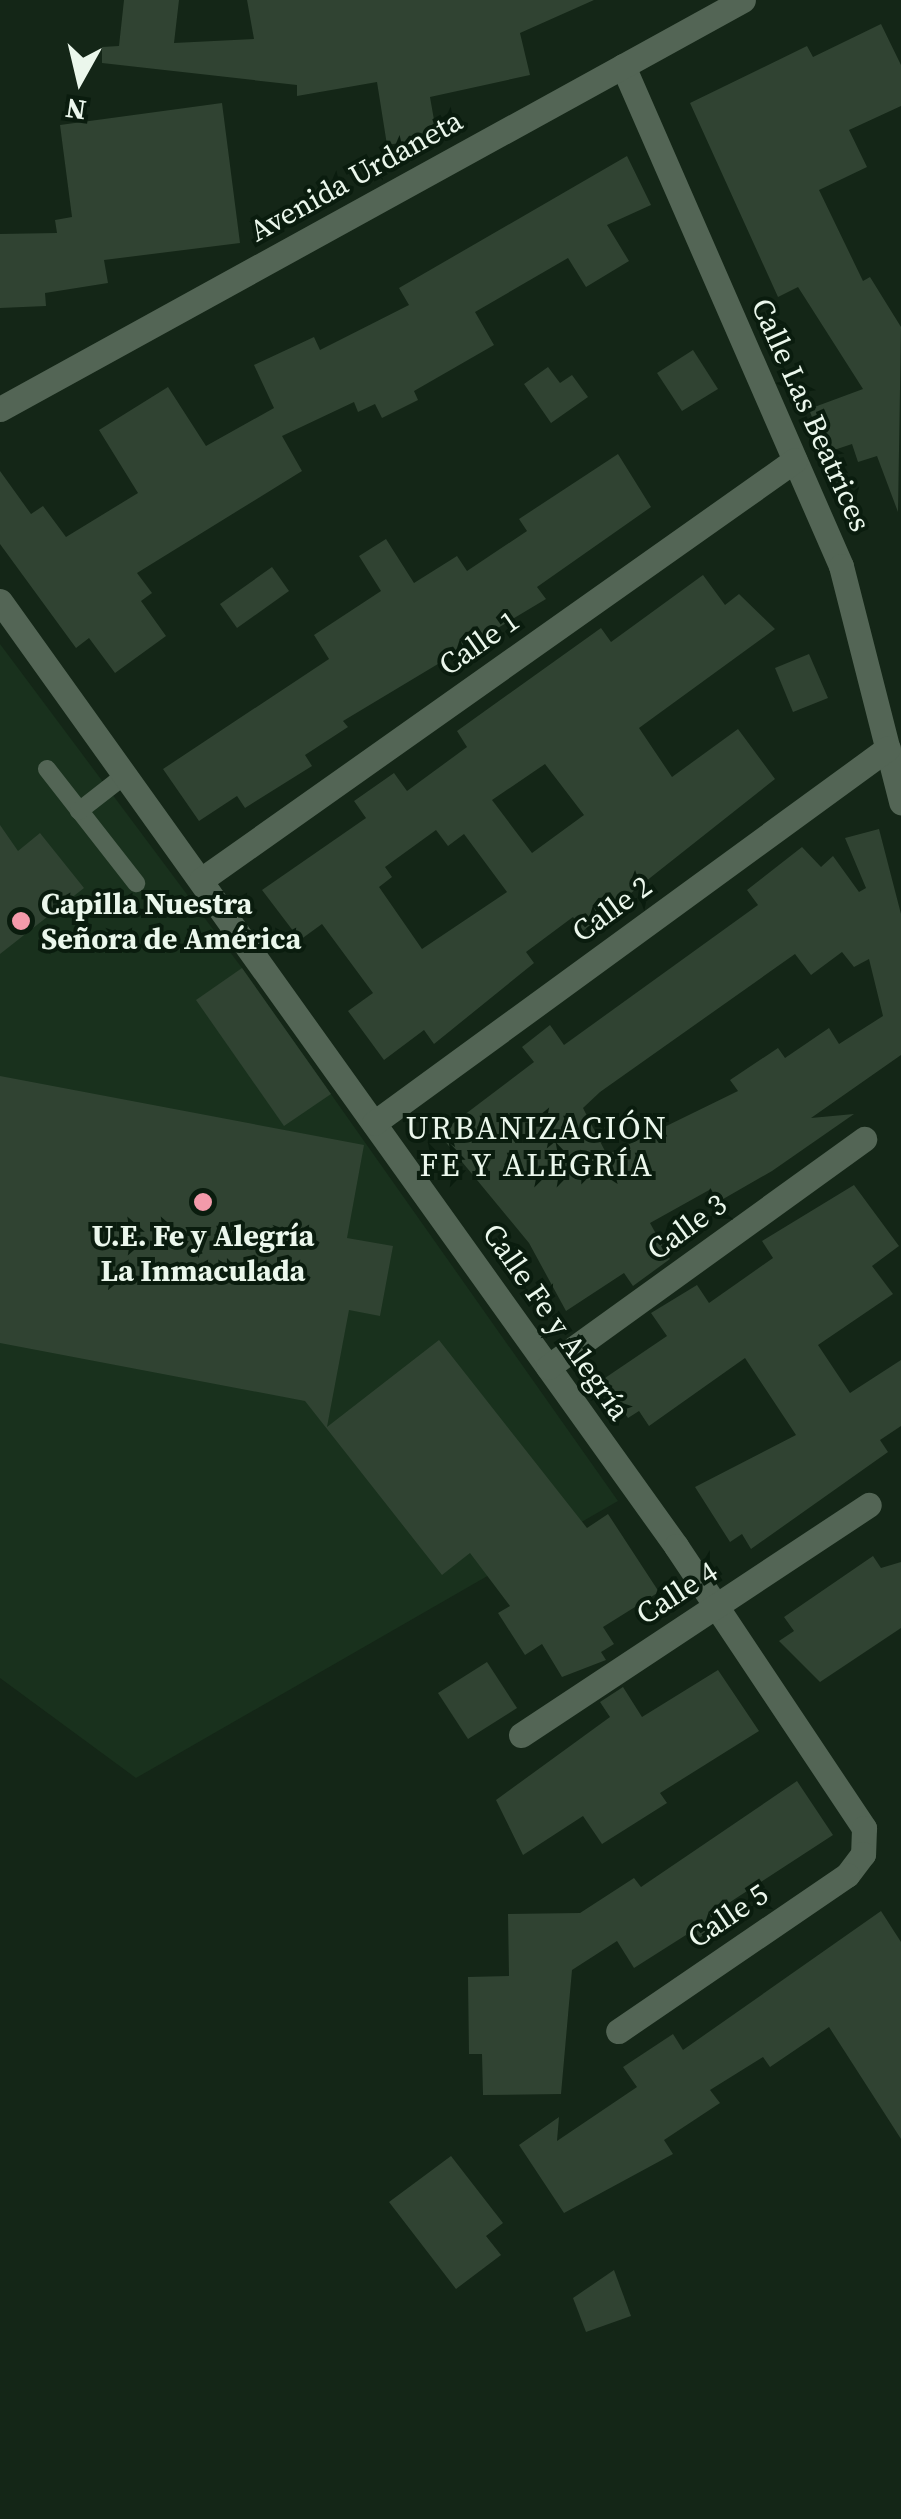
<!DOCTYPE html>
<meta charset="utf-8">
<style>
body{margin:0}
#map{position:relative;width:901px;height:2519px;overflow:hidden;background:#142617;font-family:"Source Serif 4",serif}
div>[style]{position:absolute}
.built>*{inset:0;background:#19311d}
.building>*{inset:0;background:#304332}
.service>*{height:18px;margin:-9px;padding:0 9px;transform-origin:9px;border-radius:9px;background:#536555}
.minor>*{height:25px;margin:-12.5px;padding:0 12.5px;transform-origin:12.5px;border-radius:12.5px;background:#536555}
.dots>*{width:28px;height:28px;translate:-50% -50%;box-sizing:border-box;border:5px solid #0a1c0e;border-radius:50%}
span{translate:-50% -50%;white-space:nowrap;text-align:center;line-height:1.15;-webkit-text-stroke:8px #0a1c0e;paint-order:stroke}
.street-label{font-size:30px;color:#ebf7ec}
.poi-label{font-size:30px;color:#ebf7ec;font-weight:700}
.left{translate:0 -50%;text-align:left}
.neighbourhood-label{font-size:32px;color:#ebf7ec;letter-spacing:2.5px}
.north{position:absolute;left:30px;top:30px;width:100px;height:100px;-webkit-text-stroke:8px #0a1c0e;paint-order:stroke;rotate:188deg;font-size:28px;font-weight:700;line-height:40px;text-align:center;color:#ebf7ec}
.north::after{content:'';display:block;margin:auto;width:35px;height:45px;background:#ebf7ec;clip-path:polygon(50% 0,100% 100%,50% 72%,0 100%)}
</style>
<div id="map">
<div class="built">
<i style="clip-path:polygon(0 644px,242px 968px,618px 1501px,136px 1778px,0 1678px)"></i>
</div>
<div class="building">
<i style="clip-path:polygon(124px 0,179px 0,174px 43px,254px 39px,247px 0,594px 0,520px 33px,530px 75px,430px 97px,437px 137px,387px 145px,377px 82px,297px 96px,297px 85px,102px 63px,102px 47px,119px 46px)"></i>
<i style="clip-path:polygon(881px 24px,901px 65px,901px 106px,849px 130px,867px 167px,819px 190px,863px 281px,870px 277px,901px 327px,898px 512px,877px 456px,858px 462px,852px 444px,825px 453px,809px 409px,863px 389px,798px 287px,778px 297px,690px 103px,807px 46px,813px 57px)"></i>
<i style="clip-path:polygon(222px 103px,240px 243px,104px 260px,108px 283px,45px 293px,46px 306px,0 308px,0 234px,57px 233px,55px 220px,72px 217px,60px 125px)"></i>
<i style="clip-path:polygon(627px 156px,651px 205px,607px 225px,629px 261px,586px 287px,568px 258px,475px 312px,494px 345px,414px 391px,418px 400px,382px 418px,375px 404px,358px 412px,354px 402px,282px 436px,302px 471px,137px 573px,152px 593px,141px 601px,166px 636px,115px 673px,89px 638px,76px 648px,0 544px,0 471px,31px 514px,43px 506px,66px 537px,138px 493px,99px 430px,168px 387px,206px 446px,274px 408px,254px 365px,314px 337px,320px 350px,409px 305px,399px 288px)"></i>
<i style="clip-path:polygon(693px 350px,718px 389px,682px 411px,657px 373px)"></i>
<i style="clip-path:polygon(548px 367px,560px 383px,572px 375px,588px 397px,551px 423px,524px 384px)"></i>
<i style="clip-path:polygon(618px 454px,651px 507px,537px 587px,546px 599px,343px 721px,348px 727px,305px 755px,312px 766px,245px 808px,237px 796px,199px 821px,163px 769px,329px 659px,314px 635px,381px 591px,359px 556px,386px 539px,414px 583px,457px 556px,467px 571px,527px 531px,519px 519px)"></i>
<i style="clip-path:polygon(272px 567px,289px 591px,237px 628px,220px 604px)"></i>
<i style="clip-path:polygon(evenodd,703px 575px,725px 605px,739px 594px,775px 629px,639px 728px,672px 777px,738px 729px,775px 779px,583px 931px,573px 917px,526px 952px,534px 963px,434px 1044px,424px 1030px,384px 1060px,348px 1011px,373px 993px,322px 924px,300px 940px,262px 890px,366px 818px,354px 801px,394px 773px,407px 791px,467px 747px,457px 731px,601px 628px,611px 642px,703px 575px,545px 764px,584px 815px,532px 853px,492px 800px,545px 764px,703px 575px,436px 830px,448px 846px,464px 834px,507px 892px,422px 949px,379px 887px,392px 877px,385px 867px,436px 830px)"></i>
<i style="clip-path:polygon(809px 654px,828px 698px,793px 712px,775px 668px)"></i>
<i style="clip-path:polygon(0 825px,18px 851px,40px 833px,84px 888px,0 954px)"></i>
<i style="clip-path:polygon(evenodd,879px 829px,901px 914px,901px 1055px,811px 1118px,854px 1114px,772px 1171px,718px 1202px,711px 1189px,650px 1223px,670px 1259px,633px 1286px,624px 1273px,566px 1311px,529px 1243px,439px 1134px,534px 1062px,522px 1047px,550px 1025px,564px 1045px,758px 905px,747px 890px,802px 847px,821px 867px,833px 856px,859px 892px,866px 888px,845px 838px,879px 829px,842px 952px,854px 967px,869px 959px,883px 1016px,839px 1044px,829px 1028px,785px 1058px,778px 1048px,730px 1080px,738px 1091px,607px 1155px,583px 1108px,600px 1092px,795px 954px,811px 975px,842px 952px)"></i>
<i style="clip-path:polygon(242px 968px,331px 1094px,284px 1126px,196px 1000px)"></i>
<i style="clip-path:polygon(0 1076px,364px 1145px,347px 1238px,393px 1246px,380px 1316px,349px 1310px,327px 1427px,439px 1340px,587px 1528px,608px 1514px,659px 1592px,603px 1627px,614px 1644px,601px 1652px,606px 1660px,562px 1677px,542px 1644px,525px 1655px,498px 1613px,510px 1606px,470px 1553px,442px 1575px,305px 1401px,0 1343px)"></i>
<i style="clip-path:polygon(854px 1185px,899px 1246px,872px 1266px,893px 1294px,818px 1345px,850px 1393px,901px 1360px,901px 1426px,880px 1440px,888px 1452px,751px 1549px,742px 1534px,730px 1542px,695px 1487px,796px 1435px,745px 1358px,649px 1426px,639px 1411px,628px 1418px,602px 1380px,667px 1336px,651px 1313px,697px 1285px,709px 1303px,773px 1258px,762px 1241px)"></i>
<i style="clip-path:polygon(873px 1556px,881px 1568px,901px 1562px,901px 1628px,820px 1682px,779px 1641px,794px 1631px,784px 1617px)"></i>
<i style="clip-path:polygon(487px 1662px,517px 1708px,468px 1739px,438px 1693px)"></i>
<i style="clip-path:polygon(718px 1670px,759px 1731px,660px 1793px,667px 1803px,602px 1844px,583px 1816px,523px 1855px,496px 1800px,610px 1717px,600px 1702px,623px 1687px,642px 1717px)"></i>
<i style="clip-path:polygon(797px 1781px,833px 1835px,721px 1908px,728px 1919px,691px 1943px,686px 1935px,634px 1968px,617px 1941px,572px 1970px,561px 2094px,483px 2095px,482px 2054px,469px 2054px,468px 1977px,509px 1976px,508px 1914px,580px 1913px,634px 1878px,641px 1887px)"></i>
<i style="clip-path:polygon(881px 1911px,901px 1942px,901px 2139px,829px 2027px,770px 2067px,763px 2057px,710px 2090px,720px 2103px,664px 2140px,673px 2154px,564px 2213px,519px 2145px,559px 2117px,557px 2141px,637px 2087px,623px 2067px,673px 2034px,683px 2050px)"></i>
<i style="clip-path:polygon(451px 2156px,503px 2223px,486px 2236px,501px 2255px,456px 2289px,389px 2202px)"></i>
<i style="clip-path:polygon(614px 2270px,631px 2316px,586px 2332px,573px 2298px)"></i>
</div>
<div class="service">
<i style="left:47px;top:769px;width:145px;rotate:52deg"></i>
<i style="left:79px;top:811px;width:58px;rotate:-38deg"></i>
</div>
<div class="minor">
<i style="left:623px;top:66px;width:545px;rotate:66.44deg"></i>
<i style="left:841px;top:566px;width:244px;rotate:75.7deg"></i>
<i style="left:0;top:409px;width:848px;rotate:-28.83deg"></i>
<i style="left:0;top:601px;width:1162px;rotate:54.42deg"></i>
<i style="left:676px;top:1546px;width:339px;rotate:56.3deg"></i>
<i style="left:864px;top:1828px;width:26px;rotate:92deg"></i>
<i style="left:863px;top:1854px;width:26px;rotate:127deg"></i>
<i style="left:847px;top:1875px;width:277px;rotate:145.7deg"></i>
<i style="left:201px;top:880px;width:727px;rotate:-35.26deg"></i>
<i style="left:374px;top:1123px;width:636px;rotate:-36.11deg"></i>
<i style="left:548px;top:1367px;width:390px;rotate:-35.8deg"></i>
<i style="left:521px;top:1735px;width:417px;rotate:-33.5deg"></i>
</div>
<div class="dots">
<i style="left:21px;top:921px;background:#f39aaa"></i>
<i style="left:203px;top:1202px;background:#f39aaa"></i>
</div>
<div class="street-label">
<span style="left:356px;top:176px;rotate:-29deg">Avenida Urdaneta</span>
<span style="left:811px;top:415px;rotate:66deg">Calle Las Beatrices</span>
<span style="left:479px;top:643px;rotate:-35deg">Calle 1</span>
<span style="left:612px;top:909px;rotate:-36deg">Calle 2</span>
<span style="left:687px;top:1227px;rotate:-36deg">Calle 3</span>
<span style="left:556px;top:1322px;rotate:55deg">Calle Fe y Alegría</span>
<span style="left:677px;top:1593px;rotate:-33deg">Calle 4</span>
<span style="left:728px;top:1916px;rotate:-34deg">Calle 5</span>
</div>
<div class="poi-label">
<span class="left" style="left:41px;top:921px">Capilla Nuestra<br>Señora de América</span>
<span style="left:203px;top:1253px">U.E. Fe y Alegría<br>La Inmaculada</span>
</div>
<div class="neighbourhood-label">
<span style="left:537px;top:1147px">URBANIZACIÓN<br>FE Y ALEGRÍA</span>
</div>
<div class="north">N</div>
</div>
